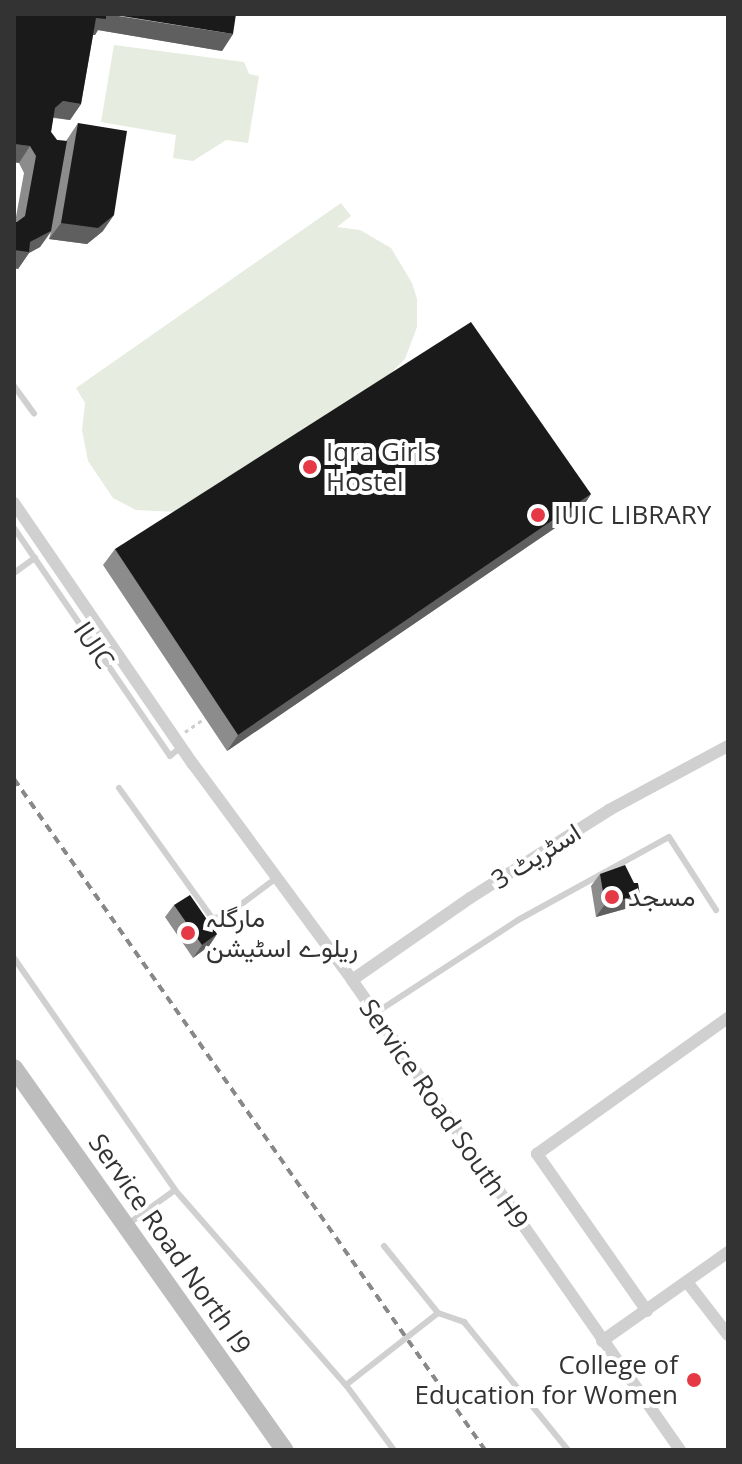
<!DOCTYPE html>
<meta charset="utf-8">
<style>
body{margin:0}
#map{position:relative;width:742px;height:1464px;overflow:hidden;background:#fff;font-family:"Open Sans",Vazirmatn,sans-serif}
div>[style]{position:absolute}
.green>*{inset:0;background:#e6ecdf}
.path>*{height:3px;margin-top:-1.5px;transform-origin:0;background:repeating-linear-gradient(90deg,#cdcdcd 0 4px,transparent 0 8px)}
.service>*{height:6px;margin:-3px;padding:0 3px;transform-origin:3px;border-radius:3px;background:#d0d0d0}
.minor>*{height:12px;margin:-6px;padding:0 6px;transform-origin:6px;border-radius:6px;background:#d0d0d0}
.secondary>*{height:18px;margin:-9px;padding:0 9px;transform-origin:9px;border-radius:9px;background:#bdbdbd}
.rail>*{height:4px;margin-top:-2px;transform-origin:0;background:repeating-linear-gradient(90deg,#888 0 8px,transparent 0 14px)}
.wall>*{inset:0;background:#8c8c8c}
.shaded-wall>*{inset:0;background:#5f5f5f}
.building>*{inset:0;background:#1a1a1a}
.dots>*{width:22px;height:22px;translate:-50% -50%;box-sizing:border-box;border:4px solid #fff;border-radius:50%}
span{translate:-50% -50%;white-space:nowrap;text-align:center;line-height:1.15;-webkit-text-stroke:8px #fff;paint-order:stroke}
.poi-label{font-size:26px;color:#333}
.left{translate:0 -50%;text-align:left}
.right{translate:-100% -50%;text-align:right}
.street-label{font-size:26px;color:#333}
.frame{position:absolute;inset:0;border:16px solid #333;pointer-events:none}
</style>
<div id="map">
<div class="green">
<i style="clip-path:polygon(114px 45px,244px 62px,249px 74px,259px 76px,248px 143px,226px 140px,193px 161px,173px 158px,176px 135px,101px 122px)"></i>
<i style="clip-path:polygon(341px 203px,351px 216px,337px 227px,360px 230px,391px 248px,412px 283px,417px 299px,417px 327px,405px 359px,387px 377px,179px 512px,136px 510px,113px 498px,88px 461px,82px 430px,85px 403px,76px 388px)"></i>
</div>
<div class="path">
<i style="left:185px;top:732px;width:24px;rotate:-35deg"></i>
</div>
<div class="service">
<i style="left:14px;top:386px;width:34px;rotate:54deg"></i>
<i style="left:14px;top:528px;width:276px;rotate:55.6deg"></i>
<i style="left:170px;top:756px;width:14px;rotate:-39deg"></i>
<i style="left:14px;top:573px;width:26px;rotate:-36deg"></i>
<i style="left:119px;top:788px;width:160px;rotate:54.4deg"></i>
<i style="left:212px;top:918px;width:12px;rotate:-5deg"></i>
<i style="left:224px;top:917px;width:64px;rotate:-36.7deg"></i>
<i style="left:14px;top:958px;width:282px;rotate:55.2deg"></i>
<i style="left:175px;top:1190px;width:58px;rotate:144.1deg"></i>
<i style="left:374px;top:1014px;width:172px;rotate:-33.1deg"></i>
<i style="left:518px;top:920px;width:172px;rotate:-28.8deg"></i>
<i style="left:669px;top:837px;width:87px;rotate:57.2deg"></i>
<i style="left:175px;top:1190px;width:259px;rotate:48.8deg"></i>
<i style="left:346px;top:1385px;width:81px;rotate:53.6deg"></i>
<i style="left:384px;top:1246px;width:86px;rotate:51.1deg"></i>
<i style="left:438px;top:1313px;width:28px;rotate:19deg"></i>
<i style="left:464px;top:1322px;width:165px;rotate:50.9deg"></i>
<i style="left:346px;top:1385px;width:117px;rotate:-38deg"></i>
</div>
<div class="minor">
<i style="left:14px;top:503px;width:316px;rotate:55.6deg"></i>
<i style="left:193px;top:764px;width:268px;rotate:53.6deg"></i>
<i style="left:352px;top:980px;width:573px;rotate:55.09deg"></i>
<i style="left:352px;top:980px;width:144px;rotate:-34.8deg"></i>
<i style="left:470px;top:898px;width:165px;rotate:-32.3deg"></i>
<i style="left:609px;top:810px;width:135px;rotate:-28.3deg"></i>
<i style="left:687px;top:1282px;width:67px;rotate:52.3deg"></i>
<i style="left:647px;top:1311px;width:192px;rotate:-125deg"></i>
<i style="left:537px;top:1154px;width:234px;rotate:-35.5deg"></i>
<i style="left:602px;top:1341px;width:154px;rotate:-35.2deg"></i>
</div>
<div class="secondary">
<i style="left:14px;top:1068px;width:468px;rotate:54.7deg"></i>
</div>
<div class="rail">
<i style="left:14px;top:779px;width:820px;rotate:54.93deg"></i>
</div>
<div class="wall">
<i style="clip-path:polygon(14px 14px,233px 34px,222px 51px,98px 30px,95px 35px,93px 35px,81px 104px,70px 120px,53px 118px,51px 132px,57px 140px,66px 141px,78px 123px,103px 231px,87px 244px,49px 239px,51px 232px,40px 247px,29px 253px,18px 269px,14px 268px,14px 222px,15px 222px,24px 173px,19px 163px,14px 162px)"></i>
<i style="clip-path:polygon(591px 494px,580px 511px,227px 751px,103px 565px,115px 549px)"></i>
<i style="clip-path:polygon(600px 874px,632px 907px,596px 917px,591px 886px)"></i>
<i style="clip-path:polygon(174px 905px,217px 934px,209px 946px,193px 958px,165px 917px)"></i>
</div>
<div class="shaded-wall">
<i style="clip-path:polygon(106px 14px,233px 34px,222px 51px,98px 30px,95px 35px,84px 34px,96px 18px)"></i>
<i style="clip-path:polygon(63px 101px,81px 104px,70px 120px,52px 117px,55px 108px)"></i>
<i style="clip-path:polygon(14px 144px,30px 146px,19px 163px,14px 162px)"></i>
<i style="clip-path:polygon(114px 215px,103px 231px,87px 244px,49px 239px,61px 223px)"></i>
<i style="clip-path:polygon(51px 231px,40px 247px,29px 253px,18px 269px,14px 268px,14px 250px)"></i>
<i style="clip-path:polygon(591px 494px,580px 511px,227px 751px,238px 735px)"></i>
<i style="clip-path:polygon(640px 895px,632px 907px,596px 917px,605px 904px)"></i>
<i style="clip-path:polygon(217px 934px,209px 946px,193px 958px,202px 945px)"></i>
</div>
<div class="building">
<i style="clip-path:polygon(14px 14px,106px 14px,106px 19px,96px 18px,81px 104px,63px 101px,55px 108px,51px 132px,57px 140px,67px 141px,51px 231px,30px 242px,29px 252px,14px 250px,14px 222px,17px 222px,25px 216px,36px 156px,30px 146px,14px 144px)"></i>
<i style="clip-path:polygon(109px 14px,236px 14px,233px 34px)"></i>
<i style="clip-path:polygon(78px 123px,127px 131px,114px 215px,98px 228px,61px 223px)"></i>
<i style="clip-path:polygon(471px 322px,591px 494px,238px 735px,115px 549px)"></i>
<i style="clip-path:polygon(625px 865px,634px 883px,638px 883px,640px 895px,605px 904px,600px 874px)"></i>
<i style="clip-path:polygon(190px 895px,217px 934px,202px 945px,174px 905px)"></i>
</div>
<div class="dots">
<i style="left:310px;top:467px;background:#e63946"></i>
<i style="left:538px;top:515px;background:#e63946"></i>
<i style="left:612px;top:897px;background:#e63946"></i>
<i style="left:188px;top:933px;background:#e63946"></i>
<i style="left:694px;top:1380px;background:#e63946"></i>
</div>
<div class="poi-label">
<span class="left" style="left:326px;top:467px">Iqra Girls<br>Hostel</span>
<span class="left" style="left:554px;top:515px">IUIC LIBRARY</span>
<span class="left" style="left:628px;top:897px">مسجد</span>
<span class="left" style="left:206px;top:933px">مارگلہ<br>ریلوے اسٹیشن</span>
<span class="right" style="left:678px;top:1380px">College of<br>Education for Women</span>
</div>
<div class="street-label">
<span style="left:94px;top:645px;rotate:56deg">IUIC</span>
<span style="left:536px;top:856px;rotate:-32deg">اسٹریٹ 3</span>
<span style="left:444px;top:1114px;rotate:55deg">Service Road South H9</span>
<span style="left:170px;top:1244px;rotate:55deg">Service Road North I9</span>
</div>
<div class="frame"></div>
</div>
